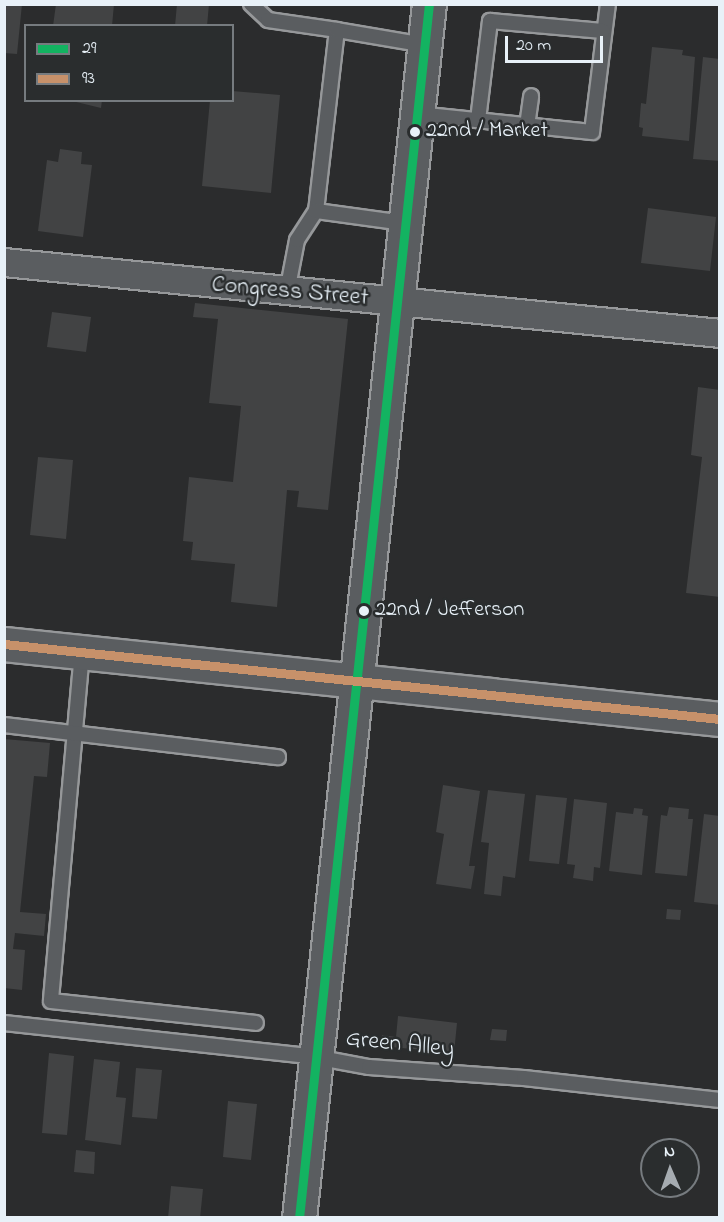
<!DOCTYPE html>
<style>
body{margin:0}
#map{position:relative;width:724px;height:1222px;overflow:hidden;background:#2b2c2d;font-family:"Indie Flower",sans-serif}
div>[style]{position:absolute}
.building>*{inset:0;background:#424344}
.roads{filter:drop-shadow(2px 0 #96989a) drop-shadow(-2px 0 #96989a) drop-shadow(0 2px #96989a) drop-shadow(0 -2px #96989a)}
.lane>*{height:14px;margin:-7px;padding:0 7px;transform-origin:7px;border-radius:7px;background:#5a5d60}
.street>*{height:27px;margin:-13.5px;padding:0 13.5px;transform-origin:13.5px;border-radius:13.5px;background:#5a5d60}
.secondary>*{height:33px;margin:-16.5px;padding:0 16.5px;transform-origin:16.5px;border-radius:16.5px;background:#5a5d60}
.primary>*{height:33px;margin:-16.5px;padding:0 16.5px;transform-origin:16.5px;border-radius:16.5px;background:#5a5d60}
.bus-1>*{height:9px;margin:-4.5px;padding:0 4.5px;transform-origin:4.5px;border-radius:4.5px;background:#13b361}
.bus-2>*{height:9px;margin:-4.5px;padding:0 4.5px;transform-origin:4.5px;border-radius:4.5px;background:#c7916a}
.dots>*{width:16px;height:16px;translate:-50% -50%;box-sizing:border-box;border:3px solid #2a2d2e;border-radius:50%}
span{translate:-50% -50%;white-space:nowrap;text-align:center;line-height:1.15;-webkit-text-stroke:5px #2a2d2e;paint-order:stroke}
.bus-label{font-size:22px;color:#e8f1f8}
.left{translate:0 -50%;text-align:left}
.street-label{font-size:24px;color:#e8f1f8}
.frame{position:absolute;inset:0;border:6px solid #e8f1f8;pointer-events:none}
.legend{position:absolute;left:24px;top:24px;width:210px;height:78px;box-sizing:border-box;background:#2a2d2e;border:2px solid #767b7f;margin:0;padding:8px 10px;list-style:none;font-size:18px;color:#e8f1f8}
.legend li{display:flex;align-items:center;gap:12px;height:30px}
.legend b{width:30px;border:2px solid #767b7f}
.north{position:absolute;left:640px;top:1138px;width:60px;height:60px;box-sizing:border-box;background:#2a2d2e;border:2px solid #767b7f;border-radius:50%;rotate:358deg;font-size:16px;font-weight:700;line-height:24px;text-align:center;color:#e8f1f8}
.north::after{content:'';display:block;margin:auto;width:21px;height:27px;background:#a6acb1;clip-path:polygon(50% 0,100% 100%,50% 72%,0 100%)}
.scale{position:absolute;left:505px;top:36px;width:98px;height:27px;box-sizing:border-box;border:3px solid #e8f1f8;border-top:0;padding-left:8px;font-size:18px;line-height:21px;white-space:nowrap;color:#e8f1f8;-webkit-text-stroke:4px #2a2d2e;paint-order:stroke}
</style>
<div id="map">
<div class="building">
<i style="clip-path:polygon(4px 4px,22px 4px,17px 54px,4px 53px)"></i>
<i style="clip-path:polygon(56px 4px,114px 4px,112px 26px,53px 26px)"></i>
<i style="clip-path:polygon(177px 4px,209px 4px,207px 26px,175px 26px)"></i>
<i style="clip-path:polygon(652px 47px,683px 50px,682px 55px,695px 57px,689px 141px,642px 136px,643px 128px,639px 127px,641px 103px,646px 104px)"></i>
<i style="clip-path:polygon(703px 57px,720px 59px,720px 161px,693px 159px)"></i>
<i style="clip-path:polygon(232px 91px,280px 95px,271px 193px,202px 186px,210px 100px,232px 100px)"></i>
<i style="clip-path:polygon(68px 100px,102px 100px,101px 108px)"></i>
<i style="clip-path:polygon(60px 149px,82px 152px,81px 164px,92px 165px,83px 237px,38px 231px,47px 160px,58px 162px)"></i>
<i style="clip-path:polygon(648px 208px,716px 217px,710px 271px,641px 263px)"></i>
<i style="clip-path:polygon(195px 303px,348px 319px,328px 510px,297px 507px,299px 491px,287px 490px,277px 607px,231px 602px,235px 564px,191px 560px,193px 542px,183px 541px,189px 477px,233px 482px,241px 406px,209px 403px,218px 319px,193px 317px)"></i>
<i style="clip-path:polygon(52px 312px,91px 317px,86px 352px,47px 347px)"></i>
<i style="clip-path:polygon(698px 387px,720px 390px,720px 597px,686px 593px,702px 457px,691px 455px)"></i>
<i style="clip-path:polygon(38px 457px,73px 460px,66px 539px,30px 535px)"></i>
<i style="clip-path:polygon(4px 739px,50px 743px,47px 777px,34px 776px,20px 912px,46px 914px,44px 936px,15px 933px,13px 949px,25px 950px,22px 990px,4px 988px)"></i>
<i style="clip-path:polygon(443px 785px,480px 791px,469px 866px,475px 866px,471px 889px,436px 884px,444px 834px,436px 832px)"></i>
<i style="clip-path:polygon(488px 790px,525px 794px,515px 878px,503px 876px,501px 896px,484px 894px,489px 843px,481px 842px)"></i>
<i style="clip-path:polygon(536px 795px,567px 798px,559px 864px,529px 861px)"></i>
<i style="clip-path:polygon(574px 799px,607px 803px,600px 868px,594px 867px,593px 881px,573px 878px,575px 865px,567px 864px)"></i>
<i style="clip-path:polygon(669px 807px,689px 809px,688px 819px,693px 819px,687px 876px,655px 873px,661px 815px,667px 816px)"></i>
<i style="clip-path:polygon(634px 808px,643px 809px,642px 815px,648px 816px,642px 875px,609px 871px,616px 812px,633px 814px)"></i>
<i style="clip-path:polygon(704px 814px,720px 816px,720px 905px,694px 902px)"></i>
<i style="clip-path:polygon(667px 909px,681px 910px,680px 920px,666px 919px)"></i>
<i style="clip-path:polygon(398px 1016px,457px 1023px,454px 1053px,381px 1046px,382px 1035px,396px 1037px)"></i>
<i style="clip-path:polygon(492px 1029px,507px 1030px,506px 1041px,490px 1040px)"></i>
<i style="clip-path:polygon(49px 1053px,74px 1056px,67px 1135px,42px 1133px)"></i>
<i style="clip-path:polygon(94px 1059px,120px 1062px,116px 1097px,126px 1098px,121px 1145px,85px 1140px)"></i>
<i style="clip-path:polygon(136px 1068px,162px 1070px,157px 1119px,132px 1117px)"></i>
<i style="clip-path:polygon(228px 1101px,257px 1104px,251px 1160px,223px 1157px)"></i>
<i style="clip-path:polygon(76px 1150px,95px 1152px,94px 1174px,74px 1172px)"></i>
<i style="clip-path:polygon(171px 1186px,203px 1189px,200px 1218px,168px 1218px)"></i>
</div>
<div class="roads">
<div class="lane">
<i style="left:251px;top:4px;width:23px;rotate:43deg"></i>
<i style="left:268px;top:20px;width:70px;rotate:8.2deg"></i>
<i style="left:417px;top:114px;width:176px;rotate:5.9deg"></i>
<i style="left:592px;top:132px;width:129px;rotate:-82.9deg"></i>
<i style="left:478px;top:120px;width:100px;rotate:-83.1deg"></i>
<i style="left:490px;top:21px;width:113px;rotate:5.1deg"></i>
<i style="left:527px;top:126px;width:30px;rotate:-82deg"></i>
<i style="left:316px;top:211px;width:182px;rotate:-83.4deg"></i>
<i style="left:337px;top:30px;width:89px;rotate:9.7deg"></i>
<i style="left:287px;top:292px;width:53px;rotate:-79.1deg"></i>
<i style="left:297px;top:240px;width:35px;rotate:-57deg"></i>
<i style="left:316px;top:211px;width:89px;rotate:7.8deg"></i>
<i style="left:82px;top:652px;width:350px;rotate:95.1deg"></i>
<i style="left:51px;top:1001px;width:206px;rotate:6.1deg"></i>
<i style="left:4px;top:725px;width:276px;rotate:6.7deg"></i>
<i style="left:4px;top:1023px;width:313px;rotate:6.2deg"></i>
<i style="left:315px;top:1057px;width:55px;rotate:10.5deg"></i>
<i style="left:369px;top:1067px;width:155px;rotate:4.1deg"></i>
<i style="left:524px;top:1078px;width:197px;rotate:6.4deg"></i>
</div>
<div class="street">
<i style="left:4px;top:262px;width:720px;rotate:5.66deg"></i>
</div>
<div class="secondary">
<i style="left:4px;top:644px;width:720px;rotate:5.98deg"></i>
</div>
<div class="primary">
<i style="left:299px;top:1218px;width:1221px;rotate:-83.89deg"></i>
</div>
</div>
<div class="bus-1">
<i style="left:299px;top:1218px;width:1221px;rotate:-83.89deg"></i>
</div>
<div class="bus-2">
<i style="left:4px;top:644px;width:720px;rotate:5.98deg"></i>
</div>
<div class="dots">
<i style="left:415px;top:132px;background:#e8f1f8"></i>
<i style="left:364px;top:611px;background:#e8f1f8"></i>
</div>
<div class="bus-label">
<span class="left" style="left:426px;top:132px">22nd / Market</span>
<span class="left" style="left:375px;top:611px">22nd / Jefferson</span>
</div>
<div class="street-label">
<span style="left:290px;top:292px;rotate:5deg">Congress Street</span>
<span style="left:400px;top:1045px;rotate:6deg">Green Alley</span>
</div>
<div class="frame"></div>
<ul class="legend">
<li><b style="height:8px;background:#13b361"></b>29</li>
<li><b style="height:8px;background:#c7916a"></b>93</li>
</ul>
<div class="north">N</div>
<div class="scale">20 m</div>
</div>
